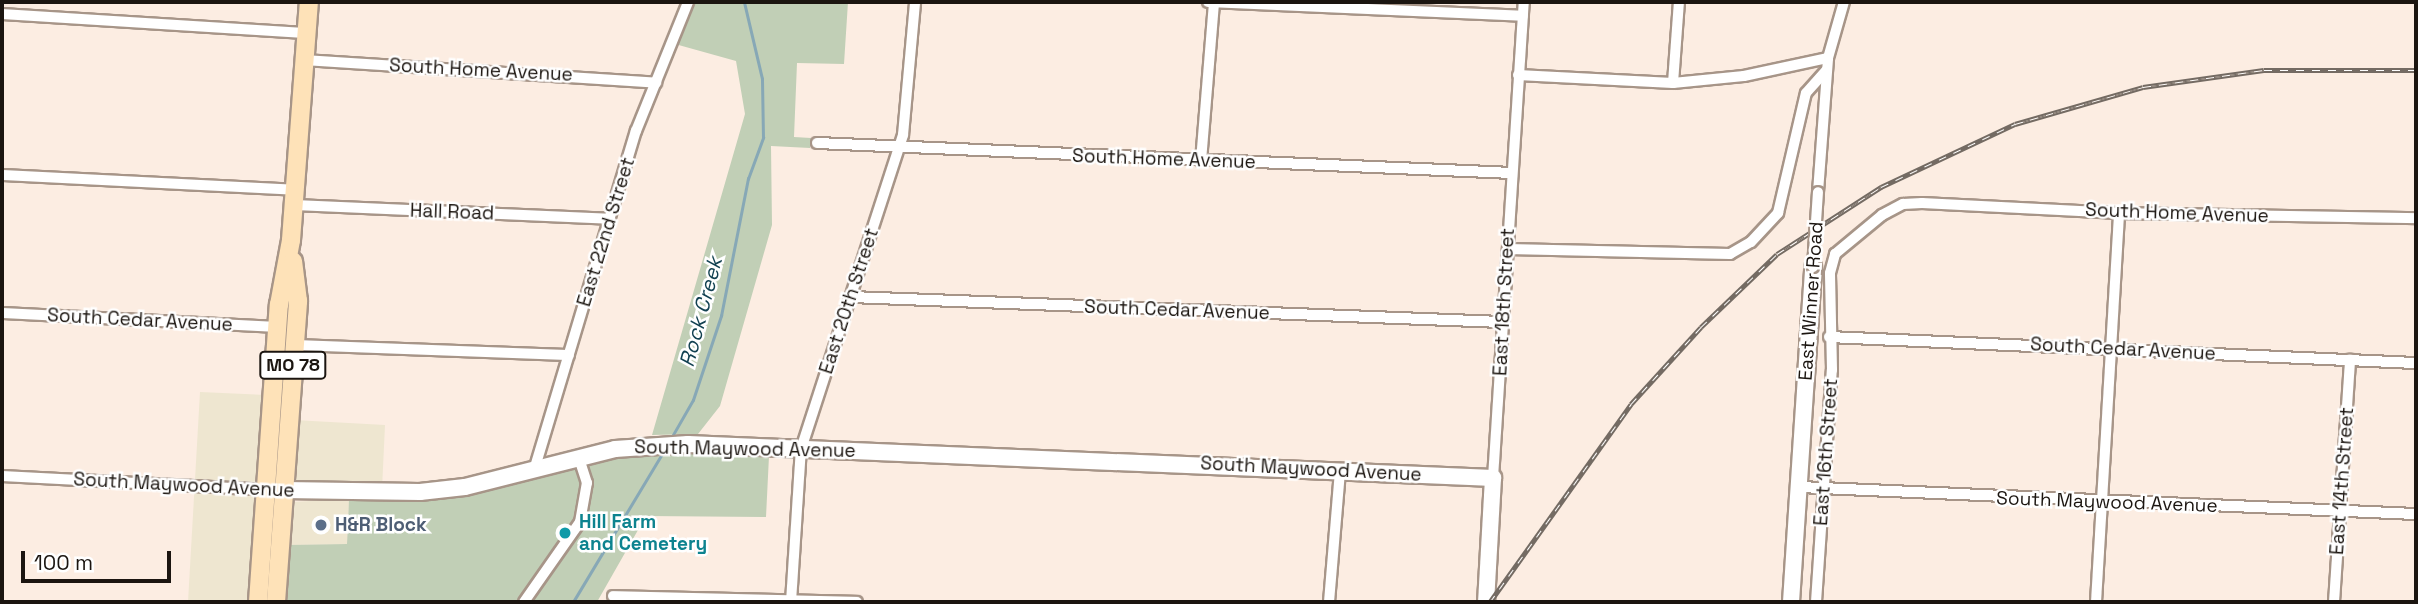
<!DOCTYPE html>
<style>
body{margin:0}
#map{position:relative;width:2418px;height:604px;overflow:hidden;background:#fcede2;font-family:"Space Grotesk",sans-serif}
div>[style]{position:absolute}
.commercial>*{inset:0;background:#eee6d0}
.green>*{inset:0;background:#c1cfb6}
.stream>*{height:2.5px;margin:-1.25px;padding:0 1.25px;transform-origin:1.25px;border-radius:1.25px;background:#87a8b6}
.roads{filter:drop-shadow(2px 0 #a79588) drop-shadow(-2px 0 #a79588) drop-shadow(0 2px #a79588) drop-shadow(0 -2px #a79588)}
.street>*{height:10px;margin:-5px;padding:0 5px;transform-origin:5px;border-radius:5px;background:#fff}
.secondary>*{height:16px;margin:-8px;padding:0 8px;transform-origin:8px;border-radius:8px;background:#fff}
.primary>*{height:18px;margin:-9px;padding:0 9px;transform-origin:9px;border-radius:9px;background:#fee2b8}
.rail>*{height:5px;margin-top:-2.5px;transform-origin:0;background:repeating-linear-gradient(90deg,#fff 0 8px,#746b63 0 16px);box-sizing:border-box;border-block:2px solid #746b63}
.bridges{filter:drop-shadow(2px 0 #a79588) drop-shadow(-2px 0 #a79588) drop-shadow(0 2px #a79588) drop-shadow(0 -2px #a79588)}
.street-bridge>*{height:10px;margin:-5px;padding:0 5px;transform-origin:5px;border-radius:5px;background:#fff}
.dots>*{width:19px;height:19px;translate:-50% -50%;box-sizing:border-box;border:4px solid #fff;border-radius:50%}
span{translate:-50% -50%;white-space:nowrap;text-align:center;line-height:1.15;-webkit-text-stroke:5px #fff;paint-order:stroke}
.shield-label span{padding:2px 5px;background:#fff;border:2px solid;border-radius:5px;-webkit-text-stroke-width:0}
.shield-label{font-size:18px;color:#1b1510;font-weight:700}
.street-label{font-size:19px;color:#1b1510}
.culture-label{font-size:19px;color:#0d838f;font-weight:700}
.left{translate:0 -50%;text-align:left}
.service-label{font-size:19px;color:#4e5e75;font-weight:700}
.water-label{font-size:21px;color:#124151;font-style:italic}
.frame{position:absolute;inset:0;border:4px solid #1b1510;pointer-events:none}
.scale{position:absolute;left:21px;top:551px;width:150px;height:32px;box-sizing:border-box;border:4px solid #1b1510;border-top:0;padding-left:9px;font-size:21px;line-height:24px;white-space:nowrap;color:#1b1510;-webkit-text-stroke:5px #fff;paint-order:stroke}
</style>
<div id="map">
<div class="commercial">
<i style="clip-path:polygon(200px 392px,266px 395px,253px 602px,188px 602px)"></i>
<i style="clip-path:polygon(294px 420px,385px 425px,382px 489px,293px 485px)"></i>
<i style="clip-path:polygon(349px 499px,347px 544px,285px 545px,291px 502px)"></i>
</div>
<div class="green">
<i style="clip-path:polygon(696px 2px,848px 2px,844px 64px,797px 63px,794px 137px,811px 138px,810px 148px,771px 146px,772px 225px,720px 406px,698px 434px,652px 435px,745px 114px,736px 61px,675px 44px)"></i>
<i style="clip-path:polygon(684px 452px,769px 456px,766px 517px,646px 516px,597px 602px,281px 602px,285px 545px,347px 544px,349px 499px,604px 457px)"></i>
</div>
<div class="stream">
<i style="left:670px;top:440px;width:46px;rotate:-60.1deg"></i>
<i style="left:693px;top:400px;width:89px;rotate:-71.6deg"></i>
<i style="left:721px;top:316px;width:140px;rotate:-78.9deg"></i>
<i style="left:748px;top:179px;width:44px;rotate:-69.9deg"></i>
<i style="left:763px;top:138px;width:59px;rotate:-91deg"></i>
<i style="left:762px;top:79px;width:79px;rotate:-103.2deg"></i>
<i style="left:573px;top:602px;width:175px;rotate:-59deg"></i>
</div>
<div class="roads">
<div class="street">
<i style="left:1208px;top:2px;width:315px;rotate:2.5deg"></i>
<i style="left:2px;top:14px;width:306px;rotate:3.6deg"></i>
<i style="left:305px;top:60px;width:352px;rotate:3.7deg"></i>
<i style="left:1518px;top:75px;width:155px;rotate:3deg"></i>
<i style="left:1673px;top:83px;width:71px;rotate:-5.6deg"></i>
<i style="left:1744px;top:76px;width:86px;rotate:-12.1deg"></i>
<i style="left:1673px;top:83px;width:81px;rotate:-85.8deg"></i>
<i style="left:817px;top:143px;width:696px;rotate:2.47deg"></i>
<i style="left:1201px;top:161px;width:160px;rotate:-85.3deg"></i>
<i style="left:2px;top:175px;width:293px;rotate:2.9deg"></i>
<i style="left:1818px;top:192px;width:134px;rotate:-85.7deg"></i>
<i style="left:1828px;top:58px;width:58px;rotate:-74.1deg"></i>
<i style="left:294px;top:205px;width:316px;rotate:2.5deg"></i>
<i style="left:1508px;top:249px;width:222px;rotate:1.3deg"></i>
<i style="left:1730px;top:254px;width:24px;rotate:-30deg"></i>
<i style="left:1751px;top:242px;width:40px;rotate:-47deg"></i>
<i style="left:1778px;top:213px;width:123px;rotate:-76.9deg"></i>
<i style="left:1806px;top:93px;width:31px;rotate:-48deg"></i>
<i style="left:851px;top:297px;width:652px;rotate:2.2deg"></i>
<i style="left:2px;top:313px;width:276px;rotate:2.9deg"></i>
<i style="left:1829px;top:337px;width:588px;rotate:2.54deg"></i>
<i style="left:294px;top:345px;width:275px;rotate:2.1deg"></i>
<i style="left:535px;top:467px;width:351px;rotate:-73.3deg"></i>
<i style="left:636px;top:131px;width:139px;rotate:-68deg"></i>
<i style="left:2px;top:476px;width:269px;rotate:3deg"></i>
<i style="left:1493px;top:478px;width:477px;rotate:-86.3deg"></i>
<i style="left:1799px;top:487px;width:618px;rotate:2.51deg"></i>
<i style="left:613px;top:596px;width:244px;rotate:1.4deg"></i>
<i style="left:524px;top:602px;width:98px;rotate:-55deg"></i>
<i style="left:580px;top:522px;width:40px;rotate:-80deg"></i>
<i style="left:587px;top:483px;width:26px;rotate:-108deg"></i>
<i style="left:791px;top:602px;width:153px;rotate:-86.3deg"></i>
<i style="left:801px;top:449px;width:330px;rotate:-72deg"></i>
<i style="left:903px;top:135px;width:134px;rotate:-84.8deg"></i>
<i style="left:1329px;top:602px;width:132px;rotate:-85.2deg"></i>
<i style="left:1816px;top:602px;width:233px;rotate:-86.1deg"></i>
<i style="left:1832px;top:370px;width:97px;rotate:-91.2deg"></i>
<i style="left:1830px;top:273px;width:20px;rotate:-75deg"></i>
<i style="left:1835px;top:254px;width:61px;rotate:-39.7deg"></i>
<i style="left:1882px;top:215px;width:24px;rotate:-28deg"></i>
<i style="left:1903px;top:204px;width:19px;rotate:-3deg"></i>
<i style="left:1922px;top:203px;width:197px;rotate:2.9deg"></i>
<i style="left:2119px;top:213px;width:297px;rotate:1deg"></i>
<i style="left:2096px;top:602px;width:390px;rotate:-86.6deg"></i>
<i style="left:2334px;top:602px;width:243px;rotate:-86.2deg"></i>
</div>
<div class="secondary">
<i style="left:284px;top:490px;width:136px;rotate:0.8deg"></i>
<i style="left:420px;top:492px;width:45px;rotate:-6.3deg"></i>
<i style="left:465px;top:487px;width:155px;rotate:-14.2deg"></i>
<i style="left:615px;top:449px;width:73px;rotate:-3.9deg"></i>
<i style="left:688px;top:444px;width:806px;rotate:2.42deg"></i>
<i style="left:1493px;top:478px;width:124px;rotate:93.2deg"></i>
<i style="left:1791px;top:602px;width:336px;rotate:-86.2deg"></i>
</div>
<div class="primary">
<i style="left:258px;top:602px;width:298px;rotate:-86deg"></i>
<i style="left:279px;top:305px;width:66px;rotate:-79.5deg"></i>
<i style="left:291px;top:240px;width:239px;rotate:-85.7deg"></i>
<i style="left:276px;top:602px;width:302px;rotate:-85.8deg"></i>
<i style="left:298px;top:301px;width:40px;rotate:-97.1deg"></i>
</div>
</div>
<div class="rail">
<i style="left:1490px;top:602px;width:243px;rotate:-54.5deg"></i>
<i style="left:1631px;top:404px;width:104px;rotate:-47.7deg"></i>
<i style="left:1701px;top:327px;width:105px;rotate:-43.8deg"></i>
<i style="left:1777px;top:254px;width:124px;rotate:-32.8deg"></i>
<i style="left:1881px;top:187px;width:148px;rotate:-25.2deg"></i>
<i style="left:2015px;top:124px;width:133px;rotate:-16.1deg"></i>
<i style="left:2143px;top:87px;width:122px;rotate:-8deg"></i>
<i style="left:2264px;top:70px;width:152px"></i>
</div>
<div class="bridges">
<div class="street-bridge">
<i style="left:1813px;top:267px;width:75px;rotate:-86.2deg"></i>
</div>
</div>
<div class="dots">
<i style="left:321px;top:525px;background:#5c6f8a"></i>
<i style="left:565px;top:533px;background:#0f9aa8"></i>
</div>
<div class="shield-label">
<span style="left:293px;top:365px">MO 78</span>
</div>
<div class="street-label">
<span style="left:481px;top:70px;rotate:3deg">South Home Avenue</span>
<span style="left:1164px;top:159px;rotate:2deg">South Home Avenue</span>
<span style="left:452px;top:212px;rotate:2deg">Hall Road</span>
<span style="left:2177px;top:213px;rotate:2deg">South Home Avenue</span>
<span style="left:606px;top:232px;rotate:-73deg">East 22nd Street</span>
<span style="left:849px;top:301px;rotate:-72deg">East 20th Street</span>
<span style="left:1811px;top:301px;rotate:-86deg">East Winner Road</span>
<span style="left:1504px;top:302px;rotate:-87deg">East 18th Street</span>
<span style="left:1177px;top:310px;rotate:2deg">South Cedar Avenue</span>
<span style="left:140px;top:320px;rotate:3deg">South Cedar Avenue</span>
<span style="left:2123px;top:349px;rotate:3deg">South Cedar Avenue</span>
<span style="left:745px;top:449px;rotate:1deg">South Maywood Avenue</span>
<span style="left:1826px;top:452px;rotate:-86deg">East 16th Street</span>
<span style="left:1311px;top:469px;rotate:3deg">South Maywood Avenue</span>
<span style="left:2342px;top:481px;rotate:-86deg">East 14th Street</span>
<span style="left:184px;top:485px;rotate:3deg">South Maywood Avenue</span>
<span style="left:2107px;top:502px;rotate:2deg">South Maywood Avenue</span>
</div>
<div class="culture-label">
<span class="left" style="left:579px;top:533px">Hill Farm<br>and Cemetery</span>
</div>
<div class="service-label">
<span class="left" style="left:335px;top:525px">H&amp;R Block</span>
</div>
<div class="water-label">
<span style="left:701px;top:312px;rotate:-75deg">Rock Creek</span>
</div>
<div class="frame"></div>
<div class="scale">100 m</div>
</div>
